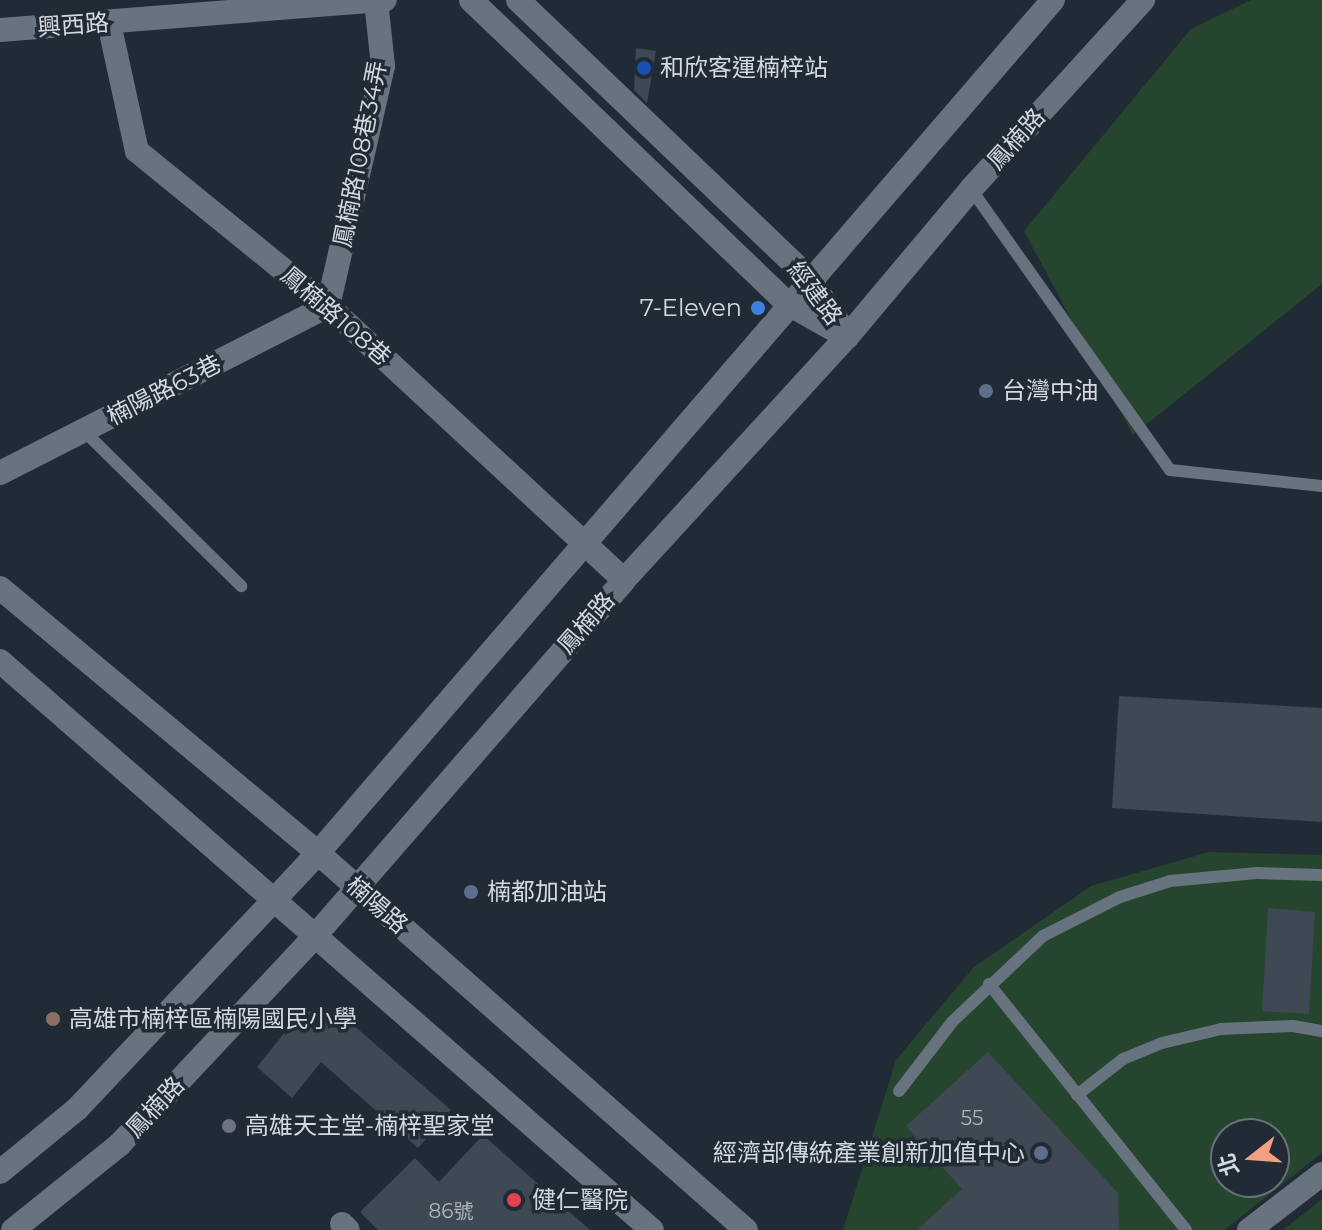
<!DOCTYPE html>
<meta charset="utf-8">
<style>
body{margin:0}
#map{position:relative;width:1322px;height:1230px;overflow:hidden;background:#212b35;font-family:Montserrat,"Noto Sans TC",sans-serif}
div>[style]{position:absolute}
.green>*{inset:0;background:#25452e}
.building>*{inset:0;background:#3e4953}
.lane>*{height:12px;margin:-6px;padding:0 6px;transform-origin:6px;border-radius:6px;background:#67737e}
.street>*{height:24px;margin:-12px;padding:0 12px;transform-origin:12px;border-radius:12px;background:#67737e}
.secondary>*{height:24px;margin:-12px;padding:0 12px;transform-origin:12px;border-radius:12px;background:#67737e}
.dots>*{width:22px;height:22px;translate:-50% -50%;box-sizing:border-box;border:4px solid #212b35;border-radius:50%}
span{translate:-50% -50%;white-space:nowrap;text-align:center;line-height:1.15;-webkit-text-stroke:7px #212b35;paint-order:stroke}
.number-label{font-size:20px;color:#aeb5bd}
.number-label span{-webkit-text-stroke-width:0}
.street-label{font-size:24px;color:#d3d9e0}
.poi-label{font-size:24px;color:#d3d9e0}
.left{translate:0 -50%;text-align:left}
.right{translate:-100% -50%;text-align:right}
.north{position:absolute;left:1210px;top:1118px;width:80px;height:80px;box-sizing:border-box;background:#212b35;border:2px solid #687179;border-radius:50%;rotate:253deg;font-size:22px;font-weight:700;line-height:32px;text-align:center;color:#d3d9e0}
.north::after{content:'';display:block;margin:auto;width:28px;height:36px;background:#f3a082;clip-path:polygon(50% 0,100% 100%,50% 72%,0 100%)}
</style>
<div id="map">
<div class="green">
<i style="clip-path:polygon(1251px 0,1322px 0,1322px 284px,1133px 435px,1024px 231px,1191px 29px)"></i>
<i style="clip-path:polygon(evenodd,1209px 852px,1322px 855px,1322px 1153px,1224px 1230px,843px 1230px,896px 1060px,974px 967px,1091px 886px,1209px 852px,1226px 1134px,1274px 1134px,1274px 1182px,1226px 1182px,1226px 1134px)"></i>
<i style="clip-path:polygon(1322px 1199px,1322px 1230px,1283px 1230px)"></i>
</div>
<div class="building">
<i style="clip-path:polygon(636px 48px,656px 51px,647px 103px,634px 90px)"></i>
<i style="clip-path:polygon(1119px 696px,1322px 708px,1322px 822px,1112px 808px)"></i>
<i style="clip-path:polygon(1268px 908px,1315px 912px,1309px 1014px,1262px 1011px)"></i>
<i style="clip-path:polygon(312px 1011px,344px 1017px,451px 1110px,418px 1148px,321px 1062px,292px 1098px,257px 1067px,299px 1015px)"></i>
<i style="clip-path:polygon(988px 1052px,1118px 1193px,1119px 1230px,917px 1230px,962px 1189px,906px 1126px)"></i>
<i style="clip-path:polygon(483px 1135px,590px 1230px,378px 1230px,360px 1212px,415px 1158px,439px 1182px)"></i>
</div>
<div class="lane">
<i style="left:971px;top:189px;width:344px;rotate:54.7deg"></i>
<i style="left:1170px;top:470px;width:153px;rotate:6deg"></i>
<i style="left:84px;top:431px;width:221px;rotate:44.6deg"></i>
<i style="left:989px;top:984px;width:315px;rotate:51.3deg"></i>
<i style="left:899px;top:1091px;width:88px;rotate:-52.4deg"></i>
<i style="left:953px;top:1021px;width:124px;rotate:-43.4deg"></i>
<i style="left:1043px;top:936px;width:86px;rotate:-26.9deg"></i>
<i style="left:1120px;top:897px;width:52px;rotate:-17.7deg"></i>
<i style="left:1170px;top:881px;width:87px;rotate:-5.3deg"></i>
<i style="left:1257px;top:873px;width:65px;rotate:1.8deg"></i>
<i style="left:1077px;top:1095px;width:58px;rotate:-38deg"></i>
<i style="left:1123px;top:1059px;width:42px;rotate:-22.3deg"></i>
<i style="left:1162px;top:1043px;width:61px;rotate:-13.3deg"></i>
<i style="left:1221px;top:1029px;width:72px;rotate:-2.4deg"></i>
<i style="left:1293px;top:1026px;width:29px;rotate:10deg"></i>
</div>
<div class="street">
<i style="left:471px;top:0;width:438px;rotate:43.8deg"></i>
<i style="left:787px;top:303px;width:69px;rotate:29.5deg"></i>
<i style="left:518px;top:0;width:402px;rotate:43.7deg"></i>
<i style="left:809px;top:278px;width:64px;rotate:56.6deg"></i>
<i style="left:109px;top:23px;width:131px;rotate:77.7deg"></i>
<i style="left:137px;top:151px;width:246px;rotate:39.1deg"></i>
<i style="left:328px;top:306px;width:403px;rotate:42.8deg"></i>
<i style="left:0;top:473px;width:368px;rotate:-27deg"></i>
<i style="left:328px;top:306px;width:246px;rotate:-77.1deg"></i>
<i style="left:383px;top:66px;width:65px;rotate:-96.1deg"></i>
<i style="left:342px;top:1224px;width:8px;rotate:45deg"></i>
<i style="left:1249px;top:1230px;width:92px;rotate:-37.5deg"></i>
</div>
<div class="secondary">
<i style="left:0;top:30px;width:386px;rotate:-4.5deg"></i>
<i style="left:0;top:588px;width:414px;rotate:39.8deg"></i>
<i style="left:318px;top:853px;width:570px;rotate:41.37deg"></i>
<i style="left:0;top:661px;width:865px;rotate:41.11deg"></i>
<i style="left:0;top:1172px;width:99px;rotate:-39.3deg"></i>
<i style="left:77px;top:1109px;width:352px;rotate:-46.7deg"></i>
<i style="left:318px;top:853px;width:1126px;rotate:-49.25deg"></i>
<i style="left:13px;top:1230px;width:136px;rotate:-38.7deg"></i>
<i style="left:119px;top:1145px;width:287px;rotate:-46.8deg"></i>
<i style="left:315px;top:936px;width:471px;rotate:-49deg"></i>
<i style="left:624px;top:580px;width:330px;rotate:-47.5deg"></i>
<i style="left:847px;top:337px;width:193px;rotate:-50deg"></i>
<i style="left:971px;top:189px;width:256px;rotate:-47.7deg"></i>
</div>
<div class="dots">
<i style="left:644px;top:68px;background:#1a4fb4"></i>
<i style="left:758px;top:308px;background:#3f7fe0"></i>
<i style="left:986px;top:391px;background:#5c6f8a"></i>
<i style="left:471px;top:892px;background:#5c6f8a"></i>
<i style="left:53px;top:1019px;background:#8d6e63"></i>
<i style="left:229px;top:1126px;background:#6b7280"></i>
<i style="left:1041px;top:1153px;background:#5c6f8a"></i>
<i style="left:514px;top:1200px;background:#e0444e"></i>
</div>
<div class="number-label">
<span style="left:972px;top:1118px">55</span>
<span style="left:451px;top:1211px">86號</span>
</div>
<div class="street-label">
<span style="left:73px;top:25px;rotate:-4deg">興西路</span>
<span style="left:1016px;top:139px;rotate:-48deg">鳳楠路</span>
<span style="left:360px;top:154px;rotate:-79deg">鳳楠路108巷34弄</span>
<span style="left:815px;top:293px;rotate:53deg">經建路</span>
<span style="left:336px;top:316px;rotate:41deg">鳳楠路108巷</span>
<span style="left:164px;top:390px;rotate:-27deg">楠陽路63巷</span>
<span style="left:586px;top:623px;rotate:-49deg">鳳楠路</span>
<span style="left:377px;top:905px;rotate:41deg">楠陽路</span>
<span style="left:155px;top:1107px;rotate:-47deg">鳳楠路</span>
</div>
<div class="poi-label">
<span class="left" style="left:660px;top:68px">和欣客運楠梓站</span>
<span class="right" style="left:742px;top:308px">7-Eleven</span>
<span class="left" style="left:1002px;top:391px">台灣中油</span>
<span class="left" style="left:487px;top:892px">楠都加油站</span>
<span class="left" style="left:69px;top:1019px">高雄市楠梓區楠陽國民小學</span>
<span class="left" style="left:245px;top:1126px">高雄天主堂-楠梓聖家堂</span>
<span class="right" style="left:1025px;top:1153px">經濟部傳統產業創新加值中心</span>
<span class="left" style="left:532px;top:1200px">健仁醫院</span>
</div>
<div class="north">北</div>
</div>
